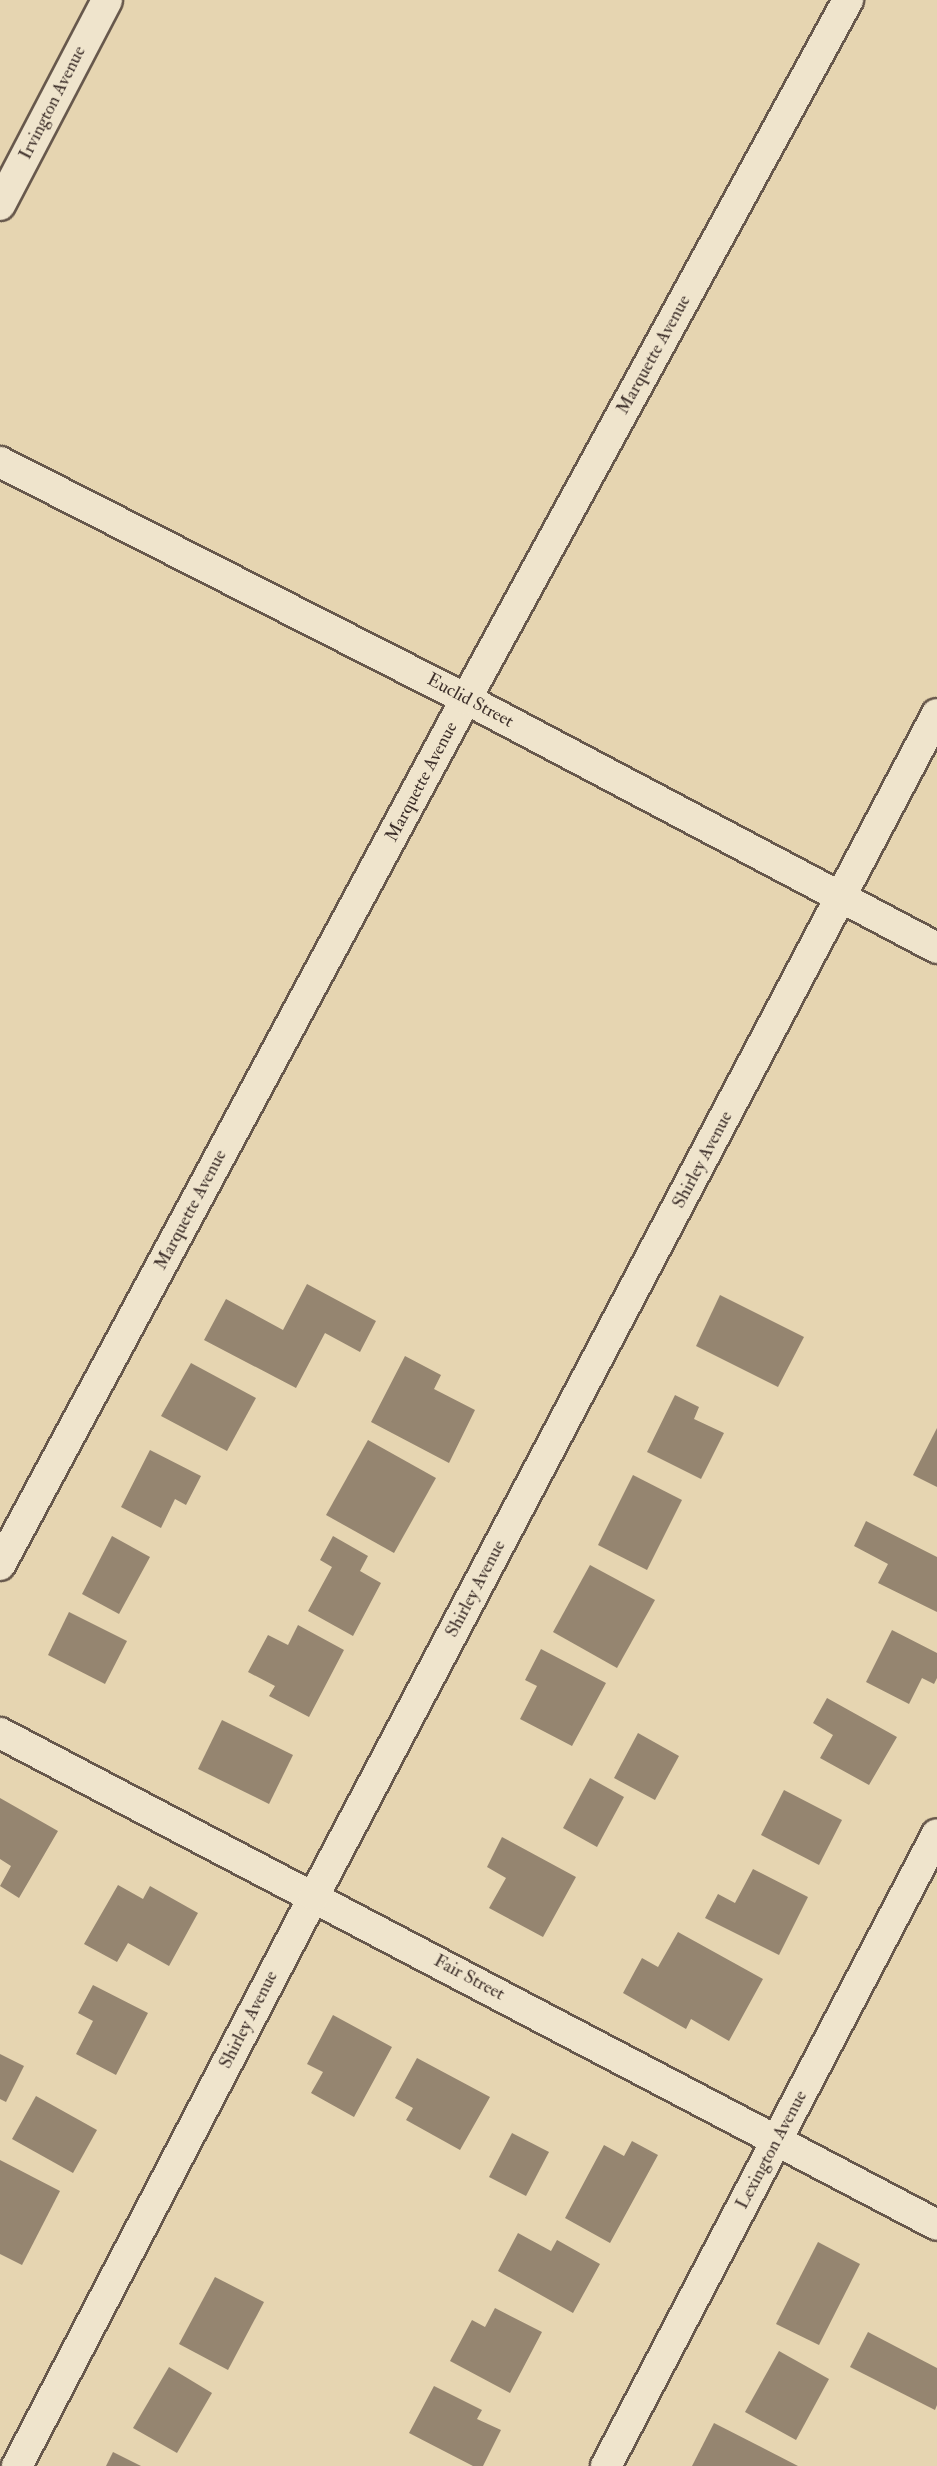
<!DOCTYPE html>
<style>
body{margin:0}
#map{position:relative;width:937px;height:2466px;overflow:hidden;background:#e6d5b1;font-family:"IM FELL Double Pica",serif}
div>[style]{position:absolute}
.building>*{inset:0;background:#958570}
.roads{filter:drop-shadow(2px 0 #67584c) drop-shadow(-2px 0 #67584c) drop-shadow(0 2px #67584c) drop-shadow(0 -2px #67584c)}
.street>*{height:30px;margin:-15px;padding:0 15px;transform-origin:15px;border-radius:15px;background:#efe4cc}
span{translate:-50% -50%;white-space:nowrap;text-align:center;line-height:1.15;-webkit-text-stroke:4.5px #efe4cc;paint-order:stroke}
.street-label{font-size:18px;color:#3d2f2a}
</style>
<div id="map">
<div class="building">
<i style="clip-path:polygon(307px 1284px,376px 1321px,360px 1352px,325px 1333px,296px 1388px,204px 1340px,226px 1299px,283px 1330px)"></i>
<i style="clip-path:polygon(720px 1295px,804px 1337px,778px 1387px,696px 1346px)"></i>
<i style="clip-path:polygon(405px 1356px,441px 1375px,434px 1389px,475px 1410px,449px 1463px,371px 1422px)"></i>
<i style="clip-path:polygon(191px 1363px,256px 1398px,227px 1451px,161px 1416px)"></i>
<i style="clip-path:polygon(675px 1395px,699px 1407px,694px 1419px,724px 1433px,701px 1479px,647px 1452px)"></i>
<i style="clip-path:polygon(937px 1428px,937px 1487px,913px 1475px)"></i>
<i style="clip-path:polygon(368px 1440px,436px 1478px,394px 1553px,326px 1515px)"></i>
<i style="clip-path:polygon(150px 1450px,201px 1476px,186px 1505px,175px 1499px,161px 1528px,121px 1507px)"></i>
<i style="clip-path:polygon(633px 1475px,682px 1500px,647px 1570px,598px 1545px)"></i>
<i style="clip-path:polygon(866px 1521px,937px 1557px,937px 1612px,878px 1583px,888px 1564px,854px 1546px)"></i>
<i style="clip-path:polygon(112px 1536px,150px 1557px,119px 1614px,82px 1594px)"></i>
<i style="clip-path:polygon(333px 1536px,368px 1556px,360px 1571px,381px 1583px,353px 1636px,308px 1611px,332px 1567px,320px 1560px)"></i>
<i style="clip-path:polygon(590px 1565px,655px 1600px,617px 1668px,553px 1632px)"></i>
<i style="clip-path:polygon(69px 1612px,127px 1641px,105px 1684px,48px 1655px)"></i>
<i style="clip-path:polygon(298px 1625px,344px 1650px,309px 1717px,269px 1696px,275px 1686px,248px 1672px,268px 1635px,288px 1645px)"></i>
<i style="clip-path:polygon(892px 1630px,937px 1653px,937px 1678px,934px 1684px,922px 1678px,909px 1704px,866px 1682px)"></i>
<i style="clip-path:polygon(541px 1649px,606px 1683px,572px 1746px,520px 1719px,537px 1686px,525px 1680px)"></i>
<i style="clip-path:polygon(827px 1698px,897px 1737px,869px 1785px,820px 1758px,833px 1735px,813px 1723px)"></i>
<i style="clip-path:polygon(222px 1720px,293px 1755px,269px 1804px,198px 1769px)"></i>
<i style="clip-path:polygon(638px 1733px,679px 1756px,655px 1800px,614px 1778px)"></i>
<i style="clip-path:polygon(590px 1778px,624px 1797px,597px 1847px,563px 1828px)"></i>
<i style="clip-path:polygon(784px 1790px,842px 1820px,819px 1865px,761px 1835px)"></i>
<i style="clip-path:polygon(0 1798px,58px 1831px,19px 1898px,0 1886px,11px 1866px,0 1859px)"></i>
<i style="clip-path:polygon(502px 1837px,576px 1877px,543px 1937px,489px 1908px,506px 1878px,487px 1867px)"></i>
<i style="clip-path:polygon(753px 1869px,808px 1897px,779px 1955px,705px 1918px,718px 1894px,735px 1903px)"></i>
<i style="clip-path:polygon(118px 1885px,143px 1899px,150px 1886px,198px 1913px,169px 1966px,128px 1943px,117px 1962px,84px 1944px)"></i>
<i style="clip-path:polygon(678px 1932px,763px 1979px,729px 2041px,691px 2019px,686px 2029px,623px 1993px,642px 1958px,658px 1967px)"></i>
<i style="clip-path:polygon(93px 1985px,148px 2013px,116px 2075px,76px 2054px,93px 2021px,78px 2013px)"></i>
<i style="clip-path:polygon(333px 2015px,392px 2047px,354px 2117px,311px 2093px,323px 2072px,307px 2064px)"></i>
<i style="clip-path:polygon(0 2054px,24px 2066px,6px 2102px,0 2099px)"></i>
<i style="clip-path:polygon(417px 2058px,490px 2097px,460px 2150px,406px 2120px,413px 2108px,395px 2098px)"></i>
<i style="clip-path:polygon(36px 2096px,97px 2130px,73px 2173px,12px 2139px)"></i>
<i style="clip-path:polygon(512px 2133px,549px 2152px,526px 2196px,489px 2177px)"></i>
<i style="clip-path:polygon(632px 2141px,658px 2155px,610px 2243px,565px 2218px,604px 2145px,624px 2156px)"></i>
<i style="clip-path:polygon(0 2160px,60px 2191px,22px 2265px,0 2254px)"></i>
<i style="clip-path:polygon(518px 2233px,551px 2251px,557px 2240px,600px 2264px,573px 2313px,498px 2271px)"></i>
<i style="clip-path:polygon(818px 2242px,860px 2264px,819px 2345px,776px 2324px)"></i>
<i style="clip-path:polygon(215px 2277px,264px 2302px,228px 2370px,179px 2344px)"></i>
<i style="clip-path:polygon(495px 2308px,542px 2332px,510px 2393px,450px 2361px,472px 2320px,485px 2327px)"></i>
<i style="clip-path:polygon(868px 2332px,937px 2368px,937px 2405px,935px 2410px,850px 2367px)"></i>
<i style="clip-path:polygon(779px 2351px,829px 2379px,796px 2440px,745px 2412px)"></i>
<i style="clip-path:polygon(169px 2367px,212px 2393px,177px 2453px,133px 2428px)"></i>
<i style="clip-path:polygon(434px 2386px,482px 2410px,477px 2419px,501px 2430px,483px 2466px,473px 2466px,409px 2433px)"></i>
<i style="clip-path:polygon(714px 2423px,798px 2466px,692px 2466px)"></i>
<i style="clip-path:polygon(113px 2452px,141px 2466px,106px 2466px)"></i>
</div>
<div class="roads">
<div class="street">
<i style="left:0;top:205px;width:231px;rotate:-62.4deg"></i>
<i style="left:0;top:462px;width:523px;rotate:26.96deg"></i>
<i style="left:466px;top:699px;width:533px;rotate:27.86deg"></i>
<i style="left:0;top:1565px;width:983px;rotate:-61.72deg"></i>
<i style="left:466px;top:699px;width:797px;rotate:-61.34deg"></i>
<i style="left:0;top:1733px;width:1058px;rotate:27.7deg"></i>
<i style="left:17px;top:2466px;width:643px;rotate:-62.48deg"></i>
<i style="left:314px;top:1896px;width:1336px;rotate:-62.21deg"></i>
<i style="left:606px;top:2466px;width:713px;rotate:-62.36deg"></i>
</div>
</div>
<div class="street-label">
<span style="left:53px;top:103px;rotate:-63deg">Irvington Avenue</span>
<span style="left:654px;top:355px;rotate:-61deg">Marquette Avenue</span>
<span style="left:470px;top:701px;rotate:28deg">Euclid Street</span>
<span style="left:422px;top:782px;rotate:-62deg">Marquette Avenue</span>
<span style="left:703px;top:1160px;rotate:-62deg">Shirley Avenue</span>
<span style="left:191px;top:1210px;rotate:-62deg">Marquette Avenue</span>
<span style="left:476px;top:1589px;rotate:-62deg">Shirley Avenue</span>
<span style="left:469px;top:1978px;rotate:28deg">Fair Street</span>
<span style="left:249px;top:2020px;rotate:-63deg">Shirley Avenue</span>
<span style="left:772px;top:2150px;rotate:-62deg">Lexington Avenue</span>
</div>
</div>
